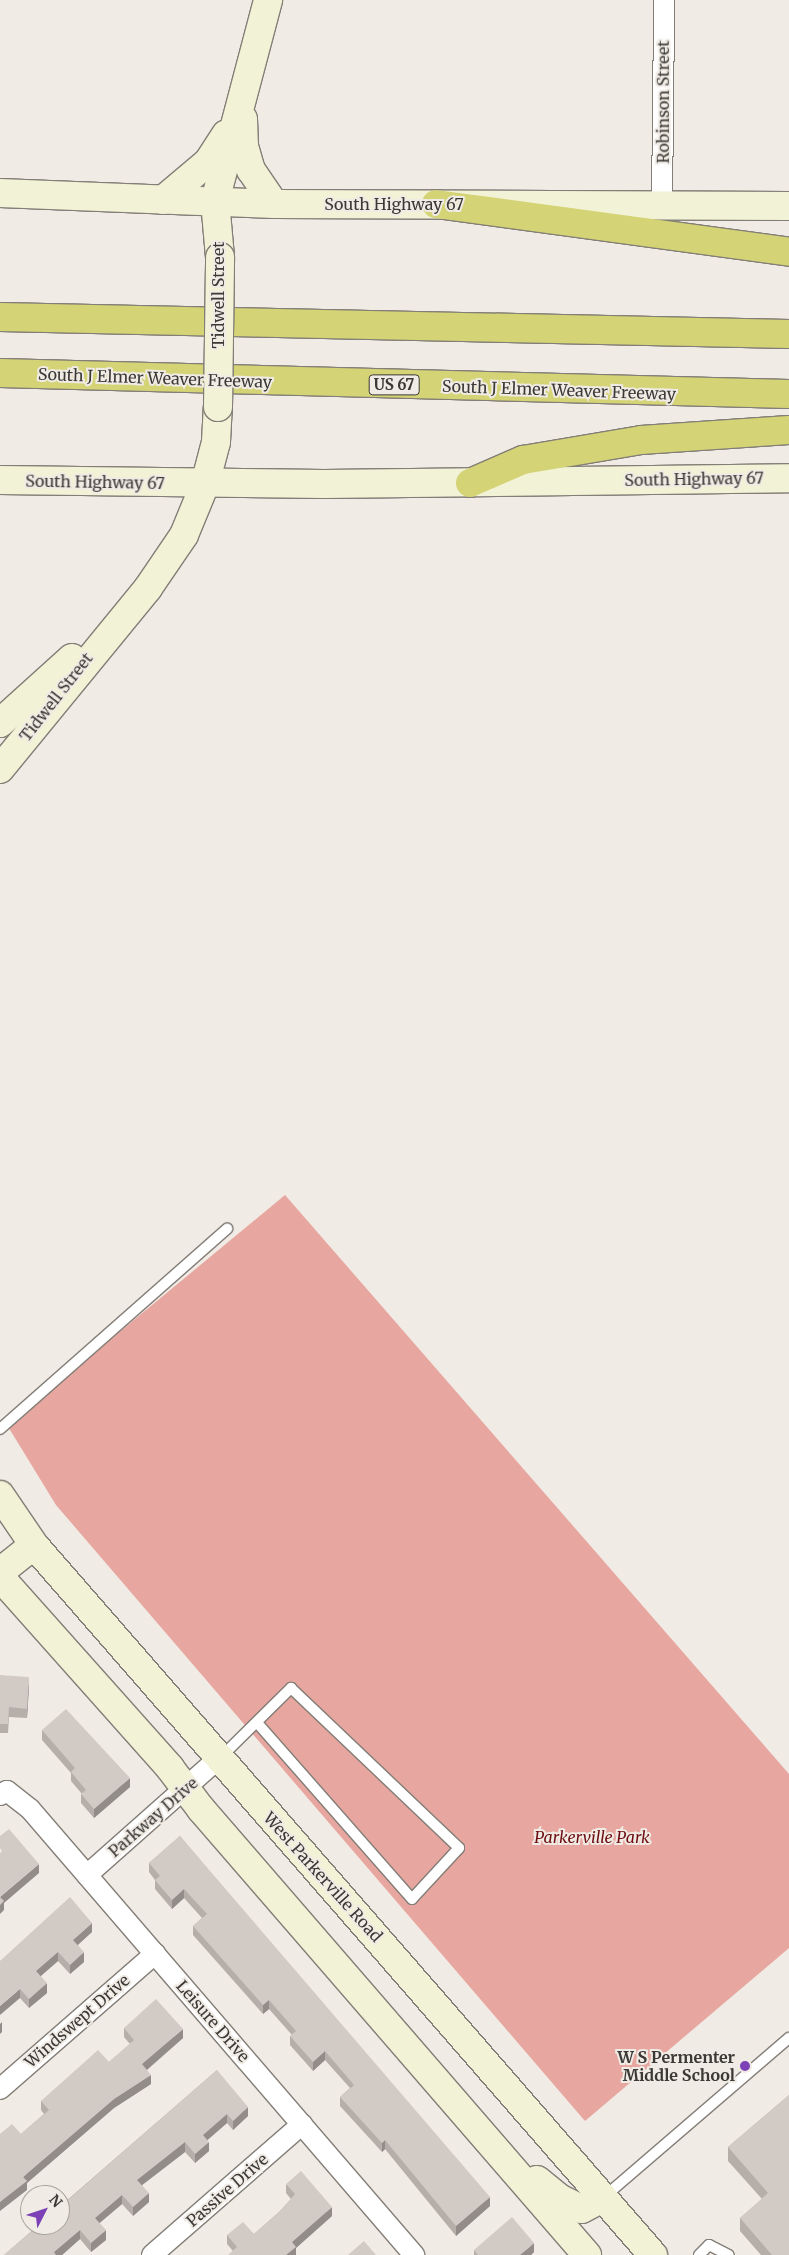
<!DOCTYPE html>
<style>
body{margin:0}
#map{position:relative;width:789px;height:2255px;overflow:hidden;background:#f0ebe4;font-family:Merriweather,serif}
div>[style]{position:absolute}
.green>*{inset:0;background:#e7a69f}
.roads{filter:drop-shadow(1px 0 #837e77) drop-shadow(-1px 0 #837e77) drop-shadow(0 1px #837e77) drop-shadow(0 -1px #837e77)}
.lane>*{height:10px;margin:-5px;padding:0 5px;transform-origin:5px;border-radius:5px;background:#fff}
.street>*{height:20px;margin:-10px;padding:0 10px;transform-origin:10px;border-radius:10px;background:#fff}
.secondary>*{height:28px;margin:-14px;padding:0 14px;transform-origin:14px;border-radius:14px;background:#f2f2d6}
.highway>*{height:28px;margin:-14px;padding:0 14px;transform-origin:14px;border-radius:14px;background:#d4d375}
.bridges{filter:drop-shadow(1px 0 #837e77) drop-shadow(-1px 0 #837e77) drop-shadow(0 1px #837e77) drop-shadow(0 -1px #837e77)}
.secondary-bridge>*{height:28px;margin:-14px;padding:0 14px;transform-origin:14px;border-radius:14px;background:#f2f2d6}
.wall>*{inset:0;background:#b5aea9}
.shaded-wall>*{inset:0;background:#938d8a}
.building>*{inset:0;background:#d2cac5}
.dots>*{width:14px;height:14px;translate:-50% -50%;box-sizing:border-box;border:2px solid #f0ebe4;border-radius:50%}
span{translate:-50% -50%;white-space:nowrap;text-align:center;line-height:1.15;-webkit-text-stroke:4px #f0ebe4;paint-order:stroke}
.shield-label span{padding:1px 4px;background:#f0ebe4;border:1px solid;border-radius:4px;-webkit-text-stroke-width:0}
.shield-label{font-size:15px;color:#3b3936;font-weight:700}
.street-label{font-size:16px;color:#3b3936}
.park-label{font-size:16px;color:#6e0d11;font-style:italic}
.poi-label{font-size:16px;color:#3b3936;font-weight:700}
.right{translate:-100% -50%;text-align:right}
.north{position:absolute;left:20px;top:2185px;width:50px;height:50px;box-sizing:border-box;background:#f0ebe4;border:1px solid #a8a49e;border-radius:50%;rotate:49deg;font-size:14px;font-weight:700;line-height:20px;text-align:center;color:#3b3936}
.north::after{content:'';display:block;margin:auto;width:18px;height:22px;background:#7c41b7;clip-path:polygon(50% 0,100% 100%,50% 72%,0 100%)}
</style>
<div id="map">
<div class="green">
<i style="clip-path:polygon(285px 1195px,789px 1774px,789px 1948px,585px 2121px,56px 1505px,7px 1425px)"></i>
</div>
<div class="roads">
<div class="lane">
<i style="left:0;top:1429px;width:303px;rotate:-41.4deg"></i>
<i style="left:220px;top:1758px;width:100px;rotate:-44.6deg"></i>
<i style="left:291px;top:1688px;width:232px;rotate:43.6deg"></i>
<i style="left:459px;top:1848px;width:69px;rotate:132.7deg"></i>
<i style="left:412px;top:1899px;width:233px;rotate:-131.3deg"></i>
<i style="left:604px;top:2197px;width:244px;rotate:-40.7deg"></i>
<i style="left:699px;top:2255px;width:14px;rotate:-45deg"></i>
<i style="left:709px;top:2245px;width:22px;rotate:27deg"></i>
</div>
<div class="street">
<i style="left:662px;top:205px;width:205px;rotate:-89.4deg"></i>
<i style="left:0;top:1795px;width:8px;rotate:-30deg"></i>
<i style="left:7px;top:1791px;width:29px;rotate:38deg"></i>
<i style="left:30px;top:1809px;width:589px;rotate:49.27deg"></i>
<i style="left:87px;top:1875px;width:176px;rotate:-41.6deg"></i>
<i style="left:0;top:2089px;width:206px;rotate:-41.1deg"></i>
<i style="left:152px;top:2255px;width:199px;rotate:-41.1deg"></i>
</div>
<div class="secondary">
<i style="left:243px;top:119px;width:27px;rotate:88deg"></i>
<i style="left:244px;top:146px;width:25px;rotate:74deg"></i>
<i style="left:251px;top:170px;width:41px;rotate:55.9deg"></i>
<i style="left:0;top:193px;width:274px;rotate:2.3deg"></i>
<i style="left:274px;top:204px;width:515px;rotate:0.22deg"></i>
<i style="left:163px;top:200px;width:59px;rotate:-40.2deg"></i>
<i style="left:208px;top:162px;width:33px;rotate:-57deg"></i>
<i style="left:220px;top:257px;width:56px;rotate:-95.1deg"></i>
<i style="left:215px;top:201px;width:208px;rotate:-75.2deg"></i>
<i style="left:0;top:480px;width:324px;rotate:0.7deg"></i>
<i style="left:324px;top:484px;width:465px;rotate:-0.7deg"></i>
<i style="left:0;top:723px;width:97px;rotate:-42.1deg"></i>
<i style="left:0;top:769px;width:234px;rotate:-50.7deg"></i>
<i style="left:148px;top:588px;width:64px;rotate:-55.8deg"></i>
<i style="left:184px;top:535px;width:55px;rotate:-67.6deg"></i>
<i style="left:205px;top:484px;width:43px;rotate:-75.3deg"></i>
<i style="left:216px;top:442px;width:35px;rotate:-87deg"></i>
<i style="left:0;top:1495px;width:60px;rotate:55.8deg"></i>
<i style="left:34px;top:1545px;width:942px;rotate:48.92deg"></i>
<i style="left:0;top:1572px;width:43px;rotate:-38.5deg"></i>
<i style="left:0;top:1577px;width:256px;rotate:48.3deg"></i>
<i style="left:170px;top:1768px;width:51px;rotate:52.9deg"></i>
<i style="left:201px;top:1809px;width:590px;rotate:49.12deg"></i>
<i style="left:537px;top:2180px;width:28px;rotate:39deg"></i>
<i style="left:559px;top:2198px;width:25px;rotate:26deg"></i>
<i style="left:582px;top:2209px;width:24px;rotate:-28deg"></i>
</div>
<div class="highway">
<i style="left:436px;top:204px;width:356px;rotate:7.7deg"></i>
<i style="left:0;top:317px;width:789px;rotate:1.23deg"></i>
<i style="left:0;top:373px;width:789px;rotate:1.52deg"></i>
<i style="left:470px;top:483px;width:58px;rotate:-23.5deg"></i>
<i style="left:523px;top:460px;width:120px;rotate:-9.6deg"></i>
<i style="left:641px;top:440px;width:148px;rotate:-3.9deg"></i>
</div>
</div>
<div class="bridges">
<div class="secondary-bridge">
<i style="left:218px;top:407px;width:150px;rotate:-89.2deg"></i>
</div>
</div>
<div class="wall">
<i style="clip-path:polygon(0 1675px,29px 1686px,27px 1718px,9px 1717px,8px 1733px,0 1733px)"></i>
<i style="clip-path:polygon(42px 1730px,130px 1787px,94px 1818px,81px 1803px,81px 1794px,82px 1794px,71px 1781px,71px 1773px,42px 1740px)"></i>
<i style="clip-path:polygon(180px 1836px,490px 2206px,456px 2236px,385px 2149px,382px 2152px,340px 2106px,340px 2097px,350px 2088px,325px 2060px,313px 2071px,290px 2045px,290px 2036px,292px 2035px,269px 2009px,263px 2014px,193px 1935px,193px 1926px,202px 1918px,184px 1898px,172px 1909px,155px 1889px,155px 1880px,149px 1872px,149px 1863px)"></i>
<i style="clip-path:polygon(92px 1932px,78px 1945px,84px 1962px,70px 1974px,58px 1961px,41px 1976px,47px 1993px,29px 2008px,20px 1998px,0 1961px)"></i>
<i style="clip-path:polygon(124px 2028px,183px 2038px,147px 2070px,151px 2084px,114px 2108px,27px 2183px,27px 2190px,21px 2134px,44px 2114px,41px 2110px,41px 2101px,109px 2062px,130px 2044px,124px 2037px)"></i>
<i style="clip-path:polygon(217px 2070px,248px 2116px,233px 2130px,227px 2123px,207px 2140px,209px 2151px,195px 2163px,185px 2152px,142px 2185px,149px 2202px,133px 2216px,122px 2204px,99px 2223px,106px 2240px,91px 2252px,80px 2239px,62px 2255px,4px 2255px)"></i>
<i style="clip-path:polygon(789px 2095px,789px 2255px,761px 2255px,740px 2231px,740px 2218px,762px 2199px,728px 2161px,728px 2147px)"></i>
<i style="clip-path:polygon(286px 2184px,332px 2216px,296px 2248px,296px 2255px,233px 2251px,227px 2244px,227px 2235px,254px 2234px,279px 2212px,291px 2199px,286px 2193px)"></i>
<i style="clip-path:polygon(474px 2250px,534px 2252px,531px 2255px,474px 2255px)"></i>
</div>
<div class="shaded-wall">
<i style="clip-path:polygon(29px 1677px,29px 1686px,27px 1718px,27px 1709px)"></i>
<i style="clip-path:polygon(130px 1778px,130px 1787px,94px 1818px,94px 1809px)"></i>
<i style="clip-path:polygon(39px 1864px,39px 1873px,4px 1903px,4px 1910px,0 1914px,0 1897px)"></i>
<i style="clip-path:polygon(184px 1889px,184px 1898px,172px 1909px,172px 1900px)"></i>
<i style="clip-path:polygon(92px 1923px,92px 1932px,73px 1949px,73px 1940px)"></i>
<i style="clip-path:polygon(58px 1952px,58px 1961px,36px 1980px,36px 1971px)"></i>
<i style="clip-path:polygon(84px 1952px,84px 1962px,70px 1974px,70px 1965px)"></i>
<i style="clip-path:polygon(47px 1983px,47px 1993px,29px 2008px,29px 1999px)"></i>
<i style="clip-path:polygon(20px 1989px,20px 1998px,0 2015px,0 2006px)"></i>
<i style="clip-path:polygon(269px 2000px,269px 2009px,263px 2014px,263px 2005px)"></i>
<i style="clip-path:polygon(2px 2022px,2px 2032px,0 2034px,0 2024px)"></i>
<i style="clip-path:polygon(183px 2029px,183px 2038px,142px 2074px,142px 2064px)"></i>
<i style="clip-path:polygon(325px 2051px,325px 2060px,313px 2071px,313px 2062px)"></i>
<i style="clip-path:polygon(151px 2075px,151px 2084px,114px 2108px,27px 2183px,27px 2190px,0 2211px,0 2202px,23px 2177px,114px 2099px)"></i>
<i style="clip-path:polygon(248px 2107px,248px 2116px,233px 2130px,233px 2121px)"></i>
<i style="clip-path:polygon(227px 2114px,227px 2123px,203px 2144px,203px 2135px)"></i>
<i style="clip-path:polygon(385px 2140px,385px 2149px,382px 2152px,382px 2143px)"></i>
<i style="clip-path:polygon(185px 2142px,185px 2152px,137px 2189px,137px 2180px)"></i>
<i style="clip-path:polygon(209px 2142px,209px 2151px,195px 2163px,195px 2154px)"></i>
<i style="clip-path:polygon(149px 2193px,149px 2202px,133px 2216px,133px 2207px)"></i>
<i style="clip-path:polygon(122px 2195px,122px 2204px,95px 2227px,95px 2218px)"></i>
<i style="clip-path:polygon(490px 2197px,490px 2206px,456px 2236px,456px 2226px)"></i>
<i style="clip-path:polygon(332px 2207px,332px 2216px,296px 2248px,296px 2255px,286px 2255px,292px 2242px)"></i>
<i style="clip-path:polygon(80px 2230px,80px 2239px,62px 2255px,54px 2255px,54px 2252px)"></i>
<i style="clip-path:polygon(106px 2230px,106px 2240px,91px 2252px,91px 2243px)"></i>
<i style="clip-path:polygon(534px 2243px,534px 2252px,531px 2255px,520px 2255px)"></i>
</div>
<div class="building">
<i style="clip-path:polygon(0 1675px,29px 1677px,27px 1709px,9px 1707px,8px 1724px,0 1724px)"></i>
<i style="clip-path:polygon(66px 1709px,130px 1778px,94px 1809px,81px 1794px,86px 1790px,71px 1772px,75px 1768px,42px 1730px)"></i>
<i style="clip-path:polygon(9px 1829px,39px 1864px,0 1897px,4px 1901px,0 1905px,0 1853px,2px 1851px,0 1848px,0 1836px)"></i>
<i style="clip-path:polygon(180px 1836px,490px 2197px,456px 2226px,385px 2140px,382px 2143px,340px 2097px,354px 2085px,325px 2051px,313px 2062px,290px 2036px,296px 2031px,269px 2000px,263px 2005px,193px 1926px,207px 1914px,184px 1889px,172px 1900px,155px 1880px,160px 1876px,149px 1863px)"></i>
<i style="clip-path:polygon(70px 1897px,92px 1923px,73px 1940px,84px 1952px,70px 1965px,58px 1952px,36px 1971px,47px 1983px,29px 1999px,20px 1989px,0 2006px,0 1961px)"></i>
<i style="clip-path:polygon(156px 1999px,183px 2029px,142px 2064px,151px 2075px,114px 2099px,23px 2177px,27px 2181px,0 2202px,0 2134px,12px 2124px,21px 2134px,49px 2110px,41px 2101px,98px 2050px,109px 2062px,134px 2040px,124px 2028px)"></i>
<i style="clip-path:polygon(217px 2070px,248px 2107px,233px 2121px,227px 2114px,203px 2135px,209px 2142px,195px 2154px,185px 2142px,137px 2180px,149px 2193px,133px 2207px,122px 2195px,95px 2218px,106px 2230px,91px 2243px,80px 2230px,54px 2252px,56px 2255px,4px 2255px,39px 2225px,60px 2225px,60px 2207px)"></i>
<i style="clip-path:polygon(789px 2095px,789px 2255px,772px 2255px,740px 2218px,768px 2193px,728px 2147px)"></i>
<i style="clip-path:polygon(301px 2171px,332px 2207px,292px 2242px,296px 2247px,286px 2255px,228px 2255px,237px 2247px,227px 2235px,243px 2222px,254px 2234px,279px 2212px,295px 2194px,286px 2184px)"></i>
<i style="clip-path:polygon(512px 2217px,534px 2243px,520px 2255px,478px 2255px,474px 2250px)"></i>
<i style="clip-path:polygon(364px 2241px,376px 2255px,348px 2255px)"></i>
</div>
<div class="dots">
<i style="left:745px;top:2066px;background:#7c41b7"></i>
</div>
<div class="shield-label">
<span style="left:394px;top:385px">US 67</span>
</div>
<div class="street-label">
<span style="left:663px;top:102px;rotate:-90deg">Robinson Street</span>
<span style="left:394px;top:204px">South Highway 67</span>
<span style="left:218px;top:295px;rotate:-90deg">Tidwell Street</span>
<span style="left:155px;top:378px;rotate:2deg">South J Elmer Weaver Freeway</span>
<span style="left:559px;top:390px;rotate:2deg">South J Elmer Weaver Freeway</span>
<span style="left:694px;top:479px;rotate:-1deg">South Highway 67</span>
<span style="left:95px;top:482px;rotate:1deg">South Highway 67</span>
<span style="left:56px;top:697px;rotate:-52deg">Tidwell Street</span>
<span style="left:153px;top:1817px;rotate:-41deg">Parkway Drive</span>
<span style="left:323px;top:1877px;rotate:48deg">West Parkerville Road</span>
<span style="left:77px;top:2021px;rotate:-41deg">Windswept Drive</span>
<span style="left:213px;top:2021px;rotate:49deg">Leisure Drive</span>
<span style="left:227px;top:2190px;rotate:-41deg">Passive Drive</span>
</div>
<div class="park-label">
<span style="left:592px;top:1837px">Parkerville Park</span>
</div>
<div class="poi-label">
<span class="right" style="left:735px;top:2066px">W S Permenter<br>Middle School</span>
</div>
<div class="north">N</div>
</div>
